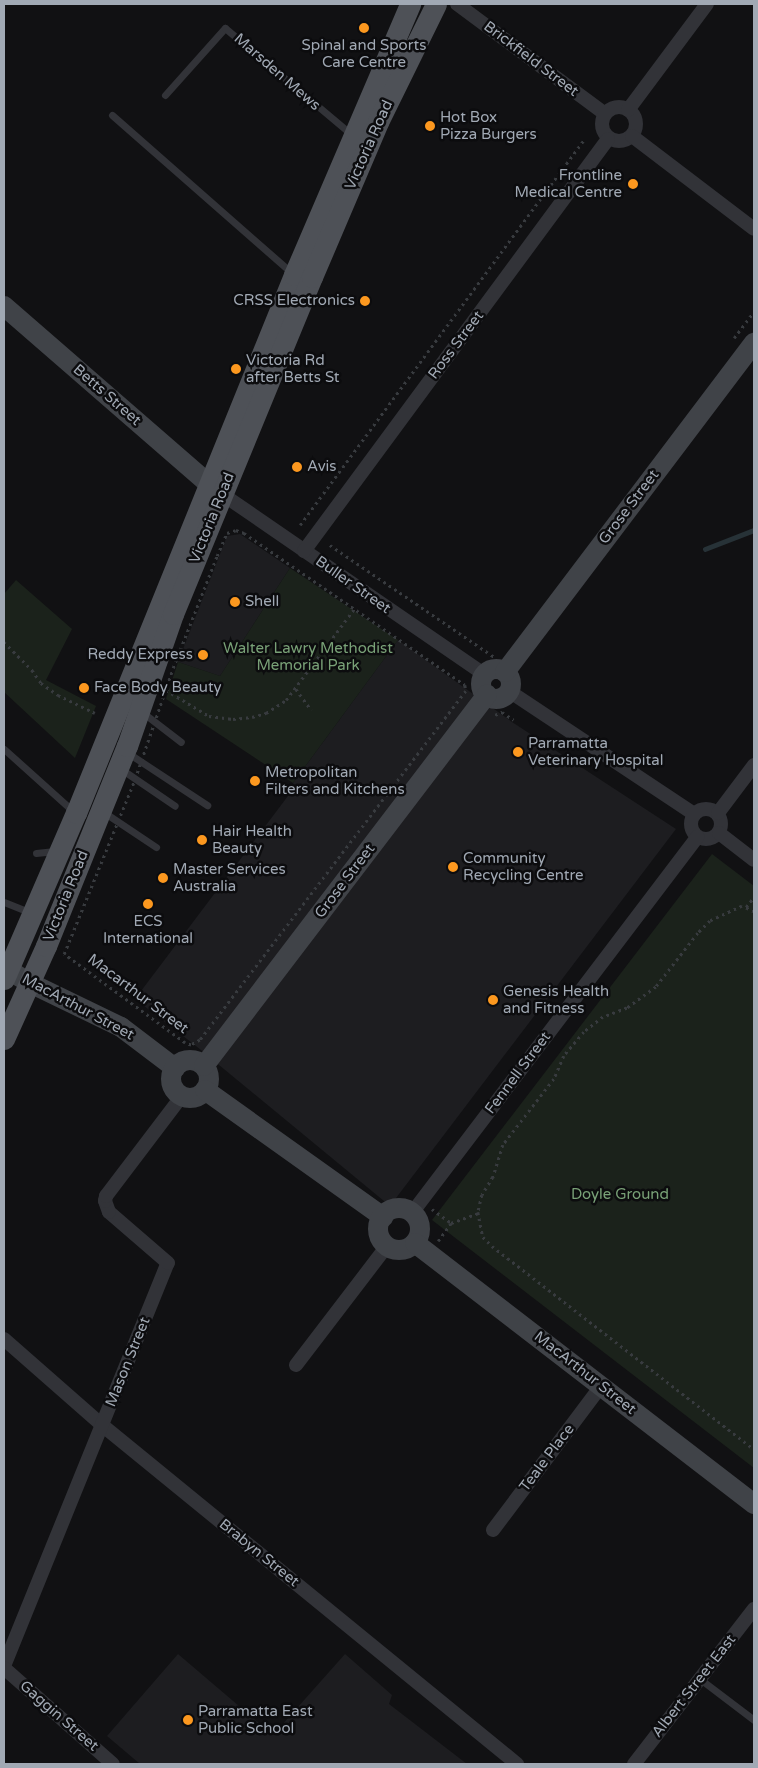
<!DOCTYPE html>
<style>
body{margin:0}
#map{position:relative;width:758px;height:1768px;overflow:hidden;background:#111113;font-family:"Varela Round",sans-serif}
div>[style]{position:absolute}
.built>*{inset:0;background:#1d1d20}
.green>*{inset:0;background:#1b221b}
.stream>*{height:4.5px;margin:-2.25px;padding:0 2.25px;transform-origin:2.25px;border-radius:2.25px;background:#273237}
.path>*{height:2.5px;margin-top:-1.25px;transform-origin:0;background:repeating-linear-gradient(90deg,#383b3f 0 2.5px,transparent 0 6.5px)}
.lane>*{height:7px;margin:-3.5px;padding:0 3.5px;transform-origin:3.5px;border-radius:3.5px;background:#323338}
.street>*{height:14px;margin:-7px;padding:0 7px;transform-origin:7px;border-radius:7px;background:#323338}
.street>.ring{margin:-7px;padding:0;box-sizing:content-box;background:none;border:14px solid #323338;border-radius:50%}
.secondary>*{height:20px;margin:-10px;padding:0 10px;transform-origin:10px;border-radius:10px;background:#404348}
.secondary>.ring{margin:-10px;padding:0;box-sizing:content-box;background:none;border:20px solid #404348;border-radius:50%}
.primary>*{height:21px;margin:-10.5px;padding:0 10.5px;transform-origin:10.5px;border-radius:10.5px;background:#4e5157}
.dots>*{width:14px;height:14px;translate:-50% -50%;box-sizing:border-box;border:2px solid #0c0c0e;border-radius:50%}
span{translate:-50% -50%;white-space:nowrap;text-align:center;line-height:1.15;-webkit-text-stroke:5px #0c0c0e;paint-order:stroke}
.poi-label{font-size:15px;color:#a1a9b4}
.left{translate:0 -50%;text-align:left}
.right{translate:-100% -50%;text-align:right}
.street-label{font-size:15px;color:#a1a9b4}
.park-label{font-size:15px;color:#79a177}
.frame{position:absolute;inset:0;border:5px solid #a1a9b4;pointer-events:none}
</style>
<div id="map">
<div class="built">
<i style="clip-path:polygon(240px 534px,290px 568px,220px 676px,178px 662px,227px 536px)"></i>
<i style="clip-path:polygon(398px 640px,512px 722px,676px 829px,390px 1206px,196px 1046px,135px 999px,294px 788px,293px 783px)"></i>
<i style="clip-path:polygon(178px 1654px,273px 1735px,345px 1654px,392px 1695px,389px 1704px,467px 1764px,140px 1764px,107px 1736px)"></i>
</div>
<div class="green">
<i style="clip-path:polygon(290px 568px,398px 640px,293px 783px,166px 699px,178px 662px,220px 676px)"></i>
<i style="clip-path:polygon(16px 580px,72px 629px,46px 680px,96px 706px,75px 758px,4px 692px,4px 594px)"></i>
<i style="clip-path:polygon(712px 854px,754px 886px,754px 1468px,432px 1220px)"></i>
</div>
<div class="stream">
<i style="left:705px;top:549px;width:53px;rotate:-21.2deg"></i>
</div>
<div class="path">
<i style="left:734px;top:338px;width:34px;rotate:-53deg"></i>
<i style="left:300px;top:525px;width:477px;rotate:-53.6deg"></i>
<i style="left:236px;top:530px;width:9px;rotate:21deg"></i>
<i style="left:244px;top:533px;width:268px;rotate:34.5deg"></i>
<i style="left:465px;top:685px;width:6px;rotate:81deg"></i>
<i style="left:466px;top:691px;width:439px;rotate:127.3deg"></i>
<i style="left:200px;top:1040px;width:10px;rotate:151deg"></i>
<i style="left:191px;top:1045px;width:6px;rotate:-162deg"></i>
<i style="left:185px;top:1043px;width:150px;rotate:-143.7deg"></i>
<i style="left:64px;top:954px;width:189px;rotate:-67.9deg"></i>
<i style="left:135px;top:779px;width:117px;rotate:-71.1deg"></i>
<i style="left:173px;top:668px;width:120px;rotate:-68.6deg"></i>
<i style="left:217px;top:556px;width:25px;rotate:-67deg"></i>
<i style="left:227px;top:533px;width:9px;rotate:-18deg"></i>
<i style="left:330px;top:545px;width:199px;rotate:34.3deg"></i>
<i style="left:4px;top:642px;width:40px;rotate:45deg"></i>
<i style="left:32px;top:670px;width:16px;rotate:55deg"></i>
<i style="left:41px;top:683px;width:21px;rotate:35deg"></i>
<i style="left:58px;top:695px;width:41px;rotate:25.9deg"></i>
<i style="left:296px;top:689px;width:26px;rotate:54deg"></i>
<i style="left:166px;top:690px;width:50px;rotate:31.2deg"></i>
<i style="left:209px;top:716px;width:24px;rotate:7deg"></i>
<i style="left:233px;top:719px;width:19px;rotate:-6deg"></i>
<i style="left:252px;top:717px;width:15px;rotate:-16deg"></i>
<i style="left:266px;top:713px;width:24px;rotate:-33deg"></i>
<i style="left:286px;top:700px;width:114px;rotate:-53.2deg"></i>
<i style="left:495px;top:715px;width:8px;rotate:-23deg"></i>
<i style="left:502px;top:712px;width:14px;rotate:34deg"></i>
<i style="left:746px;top:907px;width:13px;rotate:-51deg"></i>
<i style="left:754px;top:912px;width:13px;rotate:-153deg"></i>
<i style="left:742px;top:906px;width:35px;rotate:155deg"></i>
<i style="left:710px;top:921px;width:17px;rotate:135deg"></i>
<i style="left:698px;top:933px;width:68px;rotate:127.9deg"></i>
<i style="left:656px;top:987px;width:36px;rotate:144deg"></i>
<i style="left:627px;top:1008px;width:26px;rotate:159deg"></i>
<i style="left:603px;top:1017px;width:24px;rotate:142deg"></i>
<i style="left:584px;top:1032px;width:31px;rotate:130deg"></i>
<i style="left:564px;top:1056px;width:25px;rotate:113deg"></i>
<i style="left:554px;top:1079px;width:83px;rotate:127.7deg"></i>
<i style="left:503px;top:1145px;width:34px;rotate:107deg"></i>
<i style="left:493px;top:1177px;width:21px;rotate:121deg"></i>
<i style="left:482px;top:1195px;width:17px;rotate:103deg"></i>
<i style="left:478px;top:1212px;width:25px;rotate:79deg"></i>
<i style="left:483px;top:1237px;width:13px;rotate:45deg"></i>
<i style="left:492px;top:1246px;width:331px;rotate:37.8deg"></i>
<i style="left:432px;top:1209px;width:24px;rotate:36deg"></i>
<i style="left:438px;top:1241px;width:22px;rotate:-54deg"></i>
<i style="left:451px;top:1223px;width:29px;rotate:-20deg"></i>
</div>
<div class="lane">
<i style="left:165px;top:95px;width:90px;rotate:-48.2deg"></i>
<i style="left:225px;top:28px;width:166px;rotate:40.1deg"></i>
<i style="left:112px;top:115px;width:240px;rotate:41.3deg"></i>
<i style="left:142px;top:712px;width:49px;rotate:37.6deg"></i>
<i style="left:4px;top:749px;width:94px;rotate:42deg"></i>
<i style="left:128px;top:753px;width:95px;rotate:33.4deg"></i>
<i style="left:121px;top:769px;width:65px;rotate:34.4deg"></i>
<i style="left:102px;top:811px;width:65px;rotate:33.7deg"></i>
<i style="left:36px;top:853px;width:19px;rotate:-6deg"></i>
<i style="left:4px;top:902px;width:29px;rotate:22deg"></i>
<i style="left:700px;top:1679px;width:68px;rotate:37.2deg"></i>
</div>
<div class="street">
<i style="left:457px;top:4px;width:184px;rotate:36.6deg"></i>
<i class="ring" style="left:602px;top:107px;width:20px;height:20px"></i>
<i style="left:628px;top:110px;width:132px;rotate:-53.3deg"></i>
<i style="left:632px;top:136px;width:153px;rotate:37.3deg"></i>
<i style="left:222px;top:494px;width:319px;rotate:34.5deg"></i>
<i style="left:304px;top:551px;width:512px;rotate:-53.58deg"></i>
<i style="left:509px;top:691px;width:222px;rotate:33.6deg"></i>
<i class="ring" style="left:691px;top:809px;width:16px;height:16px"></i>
<i style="left:718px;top:813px;width:60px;rotate:-53.1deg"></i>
<i style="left:719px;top:833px;width:44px;rotate:37.6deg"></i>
<i style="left:412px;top:1213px;width:472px;rotate:-52.8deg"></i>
<i style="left:4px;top:1339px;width:130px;rotate:41.3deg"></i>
<i style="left:102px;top:1425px;width:536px;rotate:39.24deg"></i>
<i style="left:296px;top:1365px;width:150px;rotate:-52.6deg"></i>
<i style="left:493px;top:1530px;width:180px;rotate:-53.1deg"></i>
<i style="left:4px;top:1666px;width:435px;rotate:-67.9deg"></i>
<i style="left:168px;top:1263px;width:78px;rotate:-139.2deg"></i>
<i style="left:109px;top:1212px;width:12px;rotate:-110deg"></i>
<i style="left:105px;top:1201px;width:5px;rotate:-79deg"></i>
<i style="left:106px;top:1196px;width:126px;rotate:-52.8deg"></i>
<i style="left:4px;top:1668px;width:145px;rotate:41.4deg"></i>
<i style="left:634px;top:1764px;width:196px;rotate:-52.3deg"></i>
</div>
<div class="secondary">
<i style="left:4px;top:306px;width:271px;rotate:41deg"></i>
<i class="ring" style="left:481px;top:669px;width:10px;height:10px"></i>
<i style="left:505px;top:672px;width:413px;rotate:-52.9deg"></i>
<i style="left:4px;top:967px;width:31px;rotate:32deg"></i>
<i style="left:30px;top:983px;width:101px;rotate:25.8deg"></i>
<i style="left:121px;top:1027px;width:68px;rotate:37.2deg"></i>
<i class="ring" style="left:171px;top:1060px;width:18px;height:18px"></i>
<i style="left:204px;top:1066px;width:467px;rotate:-52.7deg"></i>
<i style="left:205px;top:1090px;width:219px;rotate:35.5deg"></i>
<i class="ring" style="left:378px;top:1208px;width:22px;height:22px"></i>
<i style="left:415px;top:1243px;width:428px;rotate:37.6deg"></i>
</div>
<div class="primary">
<i style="left:4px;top:979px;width:181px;rotate:-66.6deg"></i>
<i style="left:76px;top:813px;width:580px;rotate:-67.94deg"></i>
<i style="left:294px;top:275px;width:295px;rotate:-66.8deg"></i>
<i style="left:4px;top:1039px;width:102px;rotate:-65.7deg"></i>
<i style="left:46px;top:946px;width:216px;rotate:-68deg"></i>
<i style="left:127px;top:746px;width:140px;rotate:-70.8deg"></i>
<i style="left:173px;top:614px;width:365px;rotate:-67.6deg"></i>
<i style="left:312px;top:277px;width:168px;rotate:-66.9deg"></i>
<i style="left:378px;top:122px;width:131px;rotate:-63.8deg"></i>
</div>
<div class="dots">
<i style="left:364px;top:28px;background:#fc981f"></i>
<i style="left:430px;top:126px;background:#fc981f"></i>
<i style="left:633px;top:184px;background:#fc981f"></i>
<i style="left:365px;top:301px;background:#fc981f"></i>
<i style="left:236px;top:369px;background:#fc981f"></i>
<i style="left:297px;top:467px;background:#fc981f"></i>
<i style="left:235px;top:602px;background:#fc981f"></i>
<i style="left:203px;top:655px;background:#fc981f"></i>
<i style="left:84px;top:688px;background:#fc981f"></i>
<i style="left:518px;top:752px;background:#fc981f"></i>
<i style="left:255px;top:781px;background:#fc981f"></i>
<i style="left:202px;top:840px;background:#fc981f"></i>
<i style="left:453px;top:867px;background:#fc981f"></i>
<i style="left:163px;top:878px;background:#fc981f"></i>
<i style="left:148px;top:904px;background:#fc981f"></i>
<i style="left:493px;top:1000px;background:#fc981f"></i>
<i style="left:188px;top:1720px;background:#fc981f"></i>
</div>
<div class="poi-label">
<span style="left:364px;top:54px">Spinal and Sports<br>Care Centre</span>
<span class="left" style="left:440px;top:126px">Hot Box<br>Pizza Burgers</span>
<span class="right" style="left:622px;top:184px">Frontline<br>Medical Centre</span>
<span class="right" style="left:355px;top:301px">CRSS Electronics</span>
<span class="left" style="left:246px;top:369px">Victoria Rd<br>after Betts St</span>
<span class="left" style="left:307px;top:467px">Avis</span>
<span class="left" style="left:245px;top:602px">Shell</span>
<span class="right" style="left:193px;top:655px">Reddy Express</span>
<span class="left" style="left:94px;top:688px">Face Body Beauty</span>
<span class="left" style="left:528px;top:752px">Parramatta<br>Veterinary Hospital</span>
<span class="left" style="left:265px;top:781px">Metropolitan<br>Filters and Kitchens</span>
<span class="left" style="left:212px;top:840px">Hair Health<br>Beauty</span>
<span class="left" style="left:463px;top:867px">Community<br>Recycling Centre</span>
<span class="left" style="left:173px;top:878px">Master Services<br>Australia</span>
<span style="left:148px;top:930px">ECS<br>International</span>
<span class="left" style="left:503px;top:1000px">Genesis Health<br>and Fitness</span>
<span class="left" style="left:198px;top:1720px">Parramatta East<br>Public School</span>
</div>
<div class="street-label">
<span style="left:531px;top:59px;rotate:37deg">Brickfield Street</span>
<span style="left:277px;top:72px;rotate:41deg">Marsden Mews</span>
<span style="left:369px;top:145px;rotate:-66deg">Victoria Road</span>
<span style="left:456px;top:345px;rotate:-53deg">Ross Street</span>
<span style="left:107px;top:395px;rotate:41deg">Betts Street</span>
<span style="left:629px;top:507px;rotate:-53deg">Grose Street</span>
<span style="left:212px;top:518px;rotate:-68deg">Victoria Road</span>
<span style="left:353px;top:585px;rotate:35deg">Buller Street</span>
<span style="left:345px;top:881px;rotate:-53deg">Grose Street</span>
<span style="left:66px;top:896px;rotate:-68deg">Victoria Road</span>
<span style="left:138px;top:994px;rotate:37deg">Macarthur Street</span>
<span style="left:78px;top:1007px;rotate:28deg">MacArthur Street</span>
<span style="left:518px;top:1073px;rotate:-53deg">Fennell Street</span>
<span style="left:128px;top:1362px;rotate:-68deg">Mason Street</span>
<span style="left:585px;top:1373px;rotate:38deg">MacArthur Street</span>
<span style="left:547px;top:1458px;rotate:-53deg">Teale Place</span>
<span style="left:259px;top:1553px;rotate:39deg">Brabyn Street</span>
<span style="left:694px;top:1686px;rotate:-52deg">Albert Street East</span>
<span style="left:59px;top:1716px;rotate:41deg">Gaggin Street</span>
</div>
<div class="park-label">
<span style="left:308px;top:657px">Walter Lawry Methodist<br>Memorial Park</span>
<span style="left:620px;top:1195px">Doyle Ground</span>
</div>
<div class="frame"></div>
</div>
